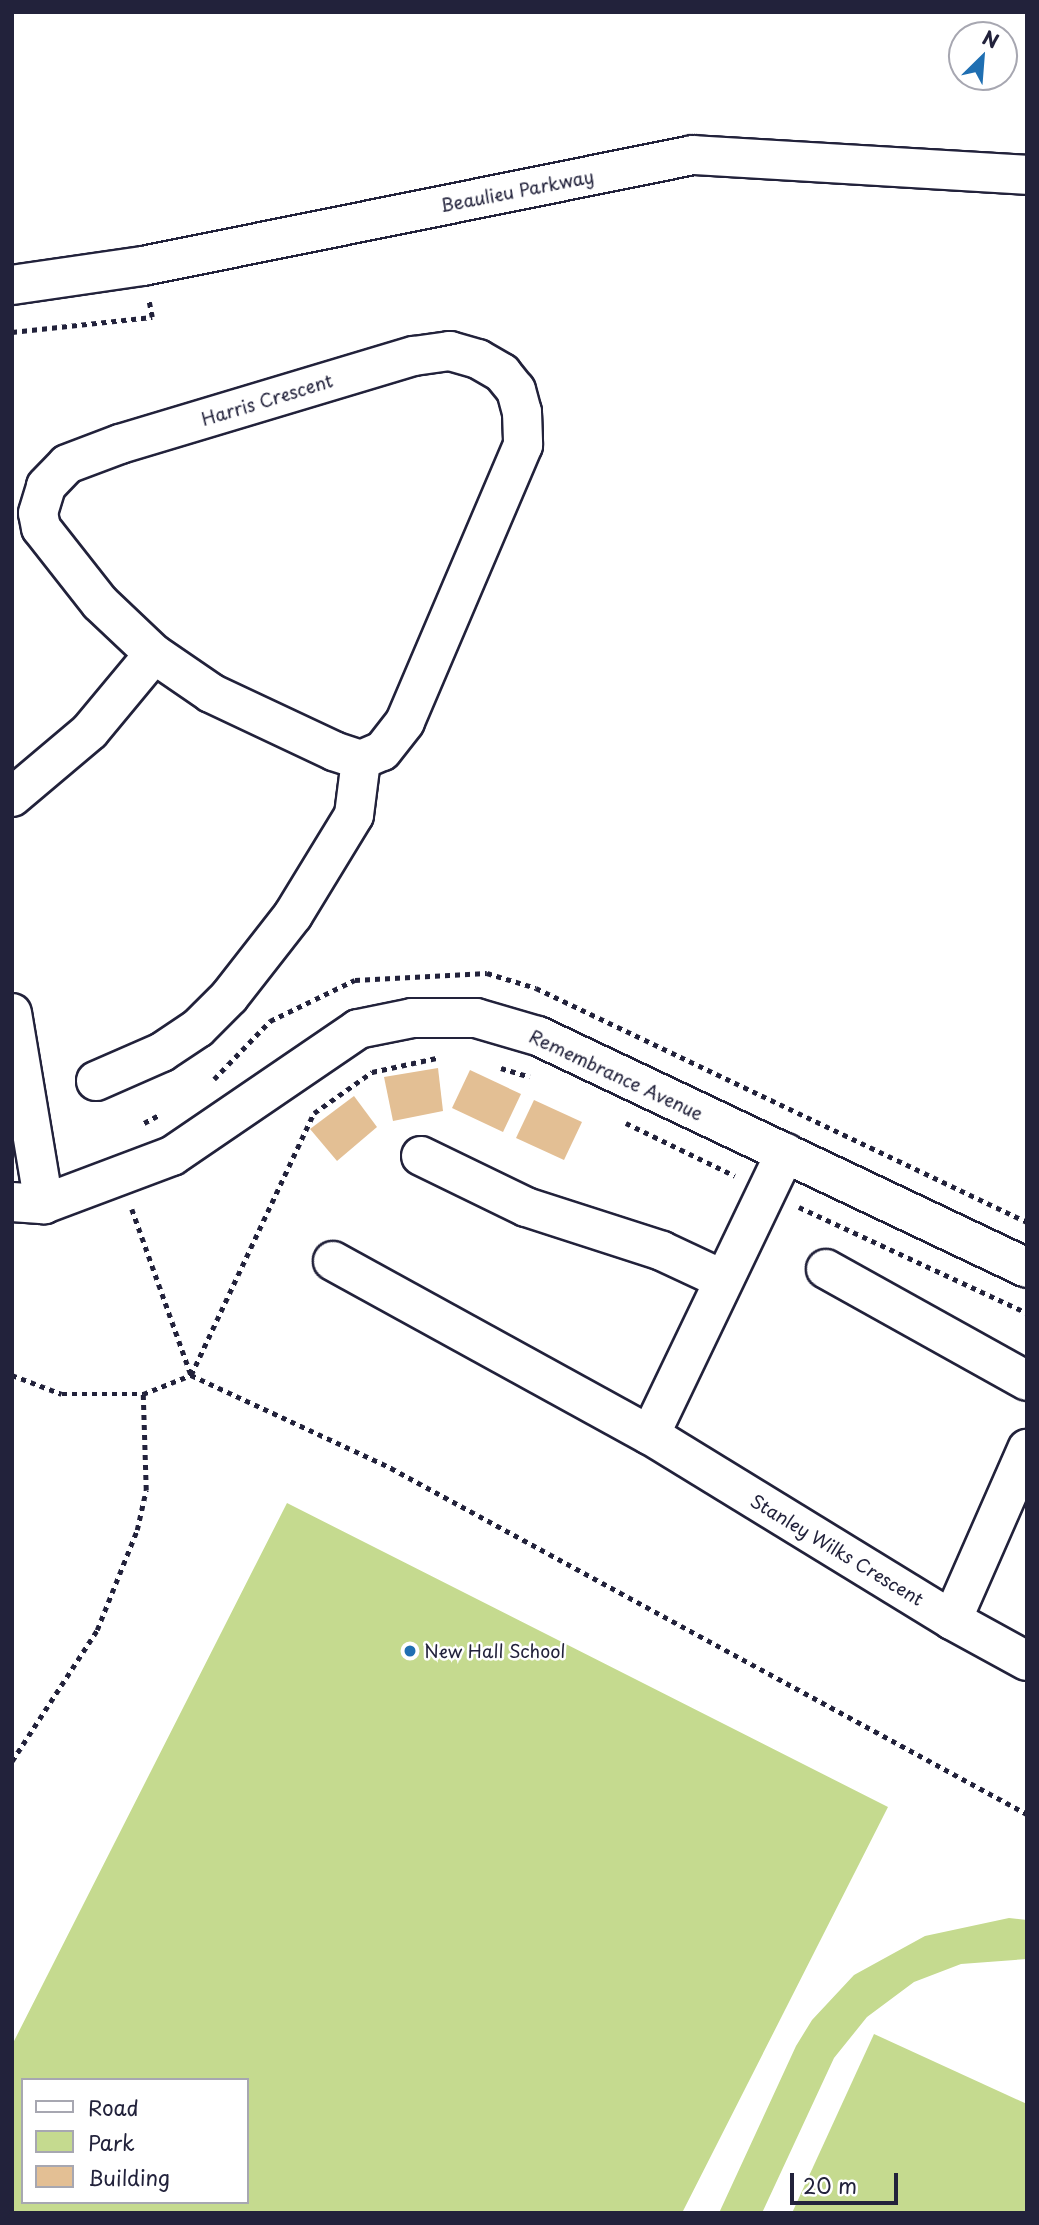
<!DOCTYPE html>
<style>
body{margin:0}
#map{position:relative;width:1039px;height:2225px;overflow:hidden;background:#fff;font-family:"Playpen Sans",sans-serif}
div>[style]{position:absolute}
.green>*{inset:0;background:#c5da8f}
.building>*{inset:0;background:#e3bf94}
.path>*{height:4.5px;margin-top:-2.25px;transform-origin:0;background:repeating-linear-gradient(90deg,#22223b 0 5px,transparent 0 10px)}
.roads{filter:drop-shadow(2px 0 #22223b) drop-shadow(-2px 0 #22223b) drop-shadow(0 2px #22223b) drop-shadow(0 -2px #22223b)}
.minor>*{height:38px;margin:-19px;padding:0 19px;transform-origin:19px;border-radius:19px;background:#fff}
.highway>*{height:38px;margin:-19px;padding:0 19px;transform-origin:19px;border-radius:19px;background:#fff}
.dots>*{width:19px;height:19px;translate:-50% -50%;box-sizing:border-box;border:4px solid #fff;border-radius:50%}
span{translate:-50% -50%;white-space:nowrap;text-align:center;line-height:1.15;-webkit-text-stroke:5px #fff;paint-order:stroke}
.street-label{font-size:18px;color:#22223b}
.poi-label{font-size:18px;color:#22223b}
.left{translate:0 -50%;text-align:left}
.frame{position:absolute;inset:0;border:14px solid #22223b;pointer-events:none}
.legend{position:absolute;left:21px;top:2078px;width:228px;height:126px;box-sizing:border-box;background:#fff;border:2px solid #a7a7b1;margin:0;padding:9px 12px;list-style:none;font-size:21px;color:#22223b}
.legend li{display:flex;align-items:center;gap:14px;height:35px}
.legend b{width:35px;border:2px solid #a7a7b1}
.north{position:absolute;left:948px;top:21px;width:70px;height:70px;box-sizing:border-box;background:#fff;border:2px solid #a7a7b1;border-radius:50%;rotate:25deg;font-size:19px;font-weight:700;line-height:28px;text-align:center;color:#22223b}
.north::after{content:'';display:block;margin:auto;width:24px;height:32px;background:#1f6fb2;clip-path:polygon(50% 0,100% 100%,50% 72%,0 100%)}
.scale{position:absolute;left:790px;top:2173px;width:108px;height:32px;box-sizing:border-box;border:4px solid #22223b;border-top:0;padding-left:9px;font-size:21px;line-height:24px;white-space:nowrap;color:#22223b;-webkit-text-stroke:5px #fff;paint-order:stroke}
</style>
<div id="map">
<div class="green">
<i style="clip-path:polygon(evenodd,287px 1503px,888px 1807px,682px 2213px,12px 2213px,12px 2045px,287px 1503px,23px 2080px,247px 2080px,247px 2202px,23px 2202px,23px 2080px)"></i>
<i style="clip-path:polygon(1009px 1918px,1027px 1920px,1027px 1959px,961px 1964px,914px 1982px,867px 2017px,834px 2058px,762px 2213px,719px 2213px,796px 2046px,812px 2020px,854px 1975px,925px 1936px)"></i>
<i style="clip-path:polygon(874px 2034px,1027px 2104px,1027px 2213px,792px 2213px)"></i>
</div>
<div class="building">
<i style="clip-path:polygon(438px 1068px,443px 1111px,393px 1121px,384px 1077px)"></i>
<i style="clip-path:polygon(470px 1070px,521px 1094px,503px 1132px,452px 1108px)"></i>
<i style="clip-path:polygon(354px 1096px,377px 1127px,337px 1161px,310px 1129px)"></i>
<i style="clip-path:polygon(534px 1100px,582px 1122px,564px 1160px,516px 1138px)"></i>
</div>
<div class="path">
<i style="left:12px;top:332px;width:141px;rotate:-6.1deg"></i>
<i style="left:152px;top:317px;width:16px;rotate:-101deg"></i>
<i style="left:501px;top:1068px;width:30px;rotate:17deg"></i>
<i style="left:214px;top:1079px;width:81px;rotate:-46deg"></i>
<i style="left:270px;top:1021px;width:94px;rotate:-25.8deg"></i>
<i style="left:355px;top:980px;width:132px;rotate:-3deg"></i>
<i style="left:487px;top:973px;width:51px;rotate:17deg"></i>
<i style="left:536px;top:988px;width:544px;rotate:25.48deg"></i>
<i style="left:144px;top:1123px;width:19px;rotate:-28deg"></i>
<i style="left:626px;top:1123px;width:121px;rotate:25.9deg"></i>
<i style="left:799px;top:1207px;width:251px;rotate:24.9deg"></i>
<i style="left:132px;top:1209px;width:176px;rotate:70.4deg"></i>
<i style="left:191px;top:1375px;width:221px;rotate:24.9deg"></i>
<i style="left:391px;top:1468px;width:724px;rotate:28.55deg"></i>
<i style="left:12px;top:1375px;width:53px;rotate:20.8deg"></i>
<i style="left:62px;top:1394px;width:81px"></i>
<i style="left:143px;top:1394px;width:52px;rotate:-21.6deg"></i>
<i style="left:191px;top:1375px;width:289px;rotate:-64.9deg"></i>
<i style="left:314px;top:1113px;width:71px;rotate:-35.3deg"></i>
<i style="left:372px;top:1072px;width:66px;rotate:-12.3deg"></i>
<i style="left:12px;top:1761px;width:156px;rotate:-57deg"></i>
<i style="left:97px;top:1630px;width:108px;rotate:-68.2deg"></i>
<i style="left:137px;top:1530px;width:41px;rotate:-77.3deg"></i>
<i style="left:146px;top:1490px;width:96px;rotate:-91.8deg"></i>
</div>
<div class="roads">
<div class="minor">
<i style="left:450px;top:351px;width:29px;rotate:16deg"></i>
<i style="left:478px;top:359px;width:28px;rotate:30deg"></i>
<i style="left:502px;top:373px;width:22px;rotate:51deg"></i>
<i style="left:516px;top:390px;width:23px;rotate:75deg"></i>
<i style="left:522px;top:412px;width:33px;rotate:88deg"></i>
<i style="left:523px;top:445px;width:301px;rotate:113.1deg"></i>
<i style="left:405px;top:722px;width:37px;rotate:128deg"></i>
<i style="left:382px;top:751px;width:23px;rotate:157deg"></i>
<i style="left:361px;top:760px;width:28px;rotate:-162deg"></i>
<i style="left:334px;top:751px;width:136px;rotate:-154.8deg"></i>
<i style="left:211px;top:693px;width:69px;rotate:-145.6deg"></i>
<i style="left:154px;top:654px;width:74px;rotate:-136.6deg"></i>
<i style="left:100px;top:603px;width:95px;rotate:-128.2deg"></i>
<i style="left:41px;top:528px;width:15px;rotate:-101deg"></i>
<i style="left:38px;top:513px;width:28px;rotate:-73deg"></i>
<i style="left:46px;top:486px;width:30px;rotate:-46deg"></i>
<i style="left:67px;top:464px;width:57px;rotate:-20.7deg"></i>
<i style="left:120px;top:444px;width:307px;rotate:-16.7deg"></i>
<i style="left:414px;top:356px;width:36px;rotate:-8deg"></i>
<i style="left:12px;top:797px;width:102px;rotate:-40.2deg"></i>
<i style="left:90px;top:731px;width:100px;rotate:-50.3deg"></i>
<i style="left:12px;top:1013px;width:194px;rotate:80.5deg"></i>
<i style="left:96px;top:1081px;width:72px;rotate:-23.7deg"></i>
<i style="left:162px;top:1052px;width:43px;rotate:-33.7deg"></i>
<i style="left:198px;top:1028px;width:44px;rotate:-45deg"></i>
<i style="left:229px;top:997px;width:104px;rotate:-52deg"></i>
<i style="left:293px;top:915px;width:117px;rotate:-58.6deg"></i>
<i style="left:354px;top:815px;width:55px;rotate:-82.7deg"></i>
<i style="left:421px;top:1156px;width:117px;rotate:25.9deg"></i>
<i style="left:526px;top:1207px;width:143px;rotate:17.9deg"></i>
<i style="left:662px;top:1251px;width:68px;rotate:25.1deg"></i>
<i style="left:12px;top:1202px;width:32px;rotate:4deg"></i>
<i style="left:44px;top:1204px;width:137px;rotate:-20.6deg"></i>
<i style="left:172px;top:1156px;width:225px;rotate:-34.3deg"></i>
<i style="left:358px;top:1029px;width:55px;rotate:-11.5deg"></i>
<i style="left:412px;top:1018px;width:64px"></i>
<i style="left:476px;top:1018px;width:65px;rotate:16.2deg"></i>
<i style="left:538px;top:1036px;width:541px;rotate:25.38deg"></i>
<i style="left:333px;top:1261px;width:362px;rotate:28.8deg"></i>
<i style="left:650px;top:1435px;width:354px;rotate:31.5deg"></i>
<i style="left:952px;top:1620px;width:85px;rotate:28.7deg"></i>
<i style="left:826px;top:1269px;width:230px;rotate:29.1deg"></i>
<i style="left:650px;top:1435px;width:313px;rotate:-64.4deg"></i>
<i style="left:952px;top:1620px;width:187px;rotate:-66.3deg"></i>
</div>
<div class="highway">
<i style="left:12px;top:285px;width:132px;rotate:-8.3deg"></i>
<i style="left:143px;top:266px;width:561px;rotate:-11.41deg"></i>
<i style="left:693px;top:155px;width:335px;rotate:3.4deg"></i>
</div>
</div>
<div class="dots">
<i style="left:410px;top:1651px;background:#1f6fb2"></i>
</div>
<div class="street-label">
<span style="left:517px;top:191px;rotate:-11deg">Beaulieu Parkway</span>
<span style="left:267px;top:400px;rotate:-17deg">Harris Crescent</span>
<span style="left:616px;top:1075px;rotate:25deg">Remembrance Avenue</span>
<span style="left:837px;top:1550px;rotate:31deg">Stanley Wilks Crescent</span>
</div>
<div class="poi-label">
<span class="left" style="left:424px;top:1651px">New Hall School</span>
</div>
<div class="frame"></div>
<ul class="legend">
<li><b style="height:9px;background:#fff"></b>Road</li>
<li><b style="height:19px;background:#c5da8f"></b>Park</li>
<li><b style="height:19px;background:#e3bf94"></b>Building</li>
</ul>
<div class="north">N</div>
<div class="scale">20 m</div>
</div>
